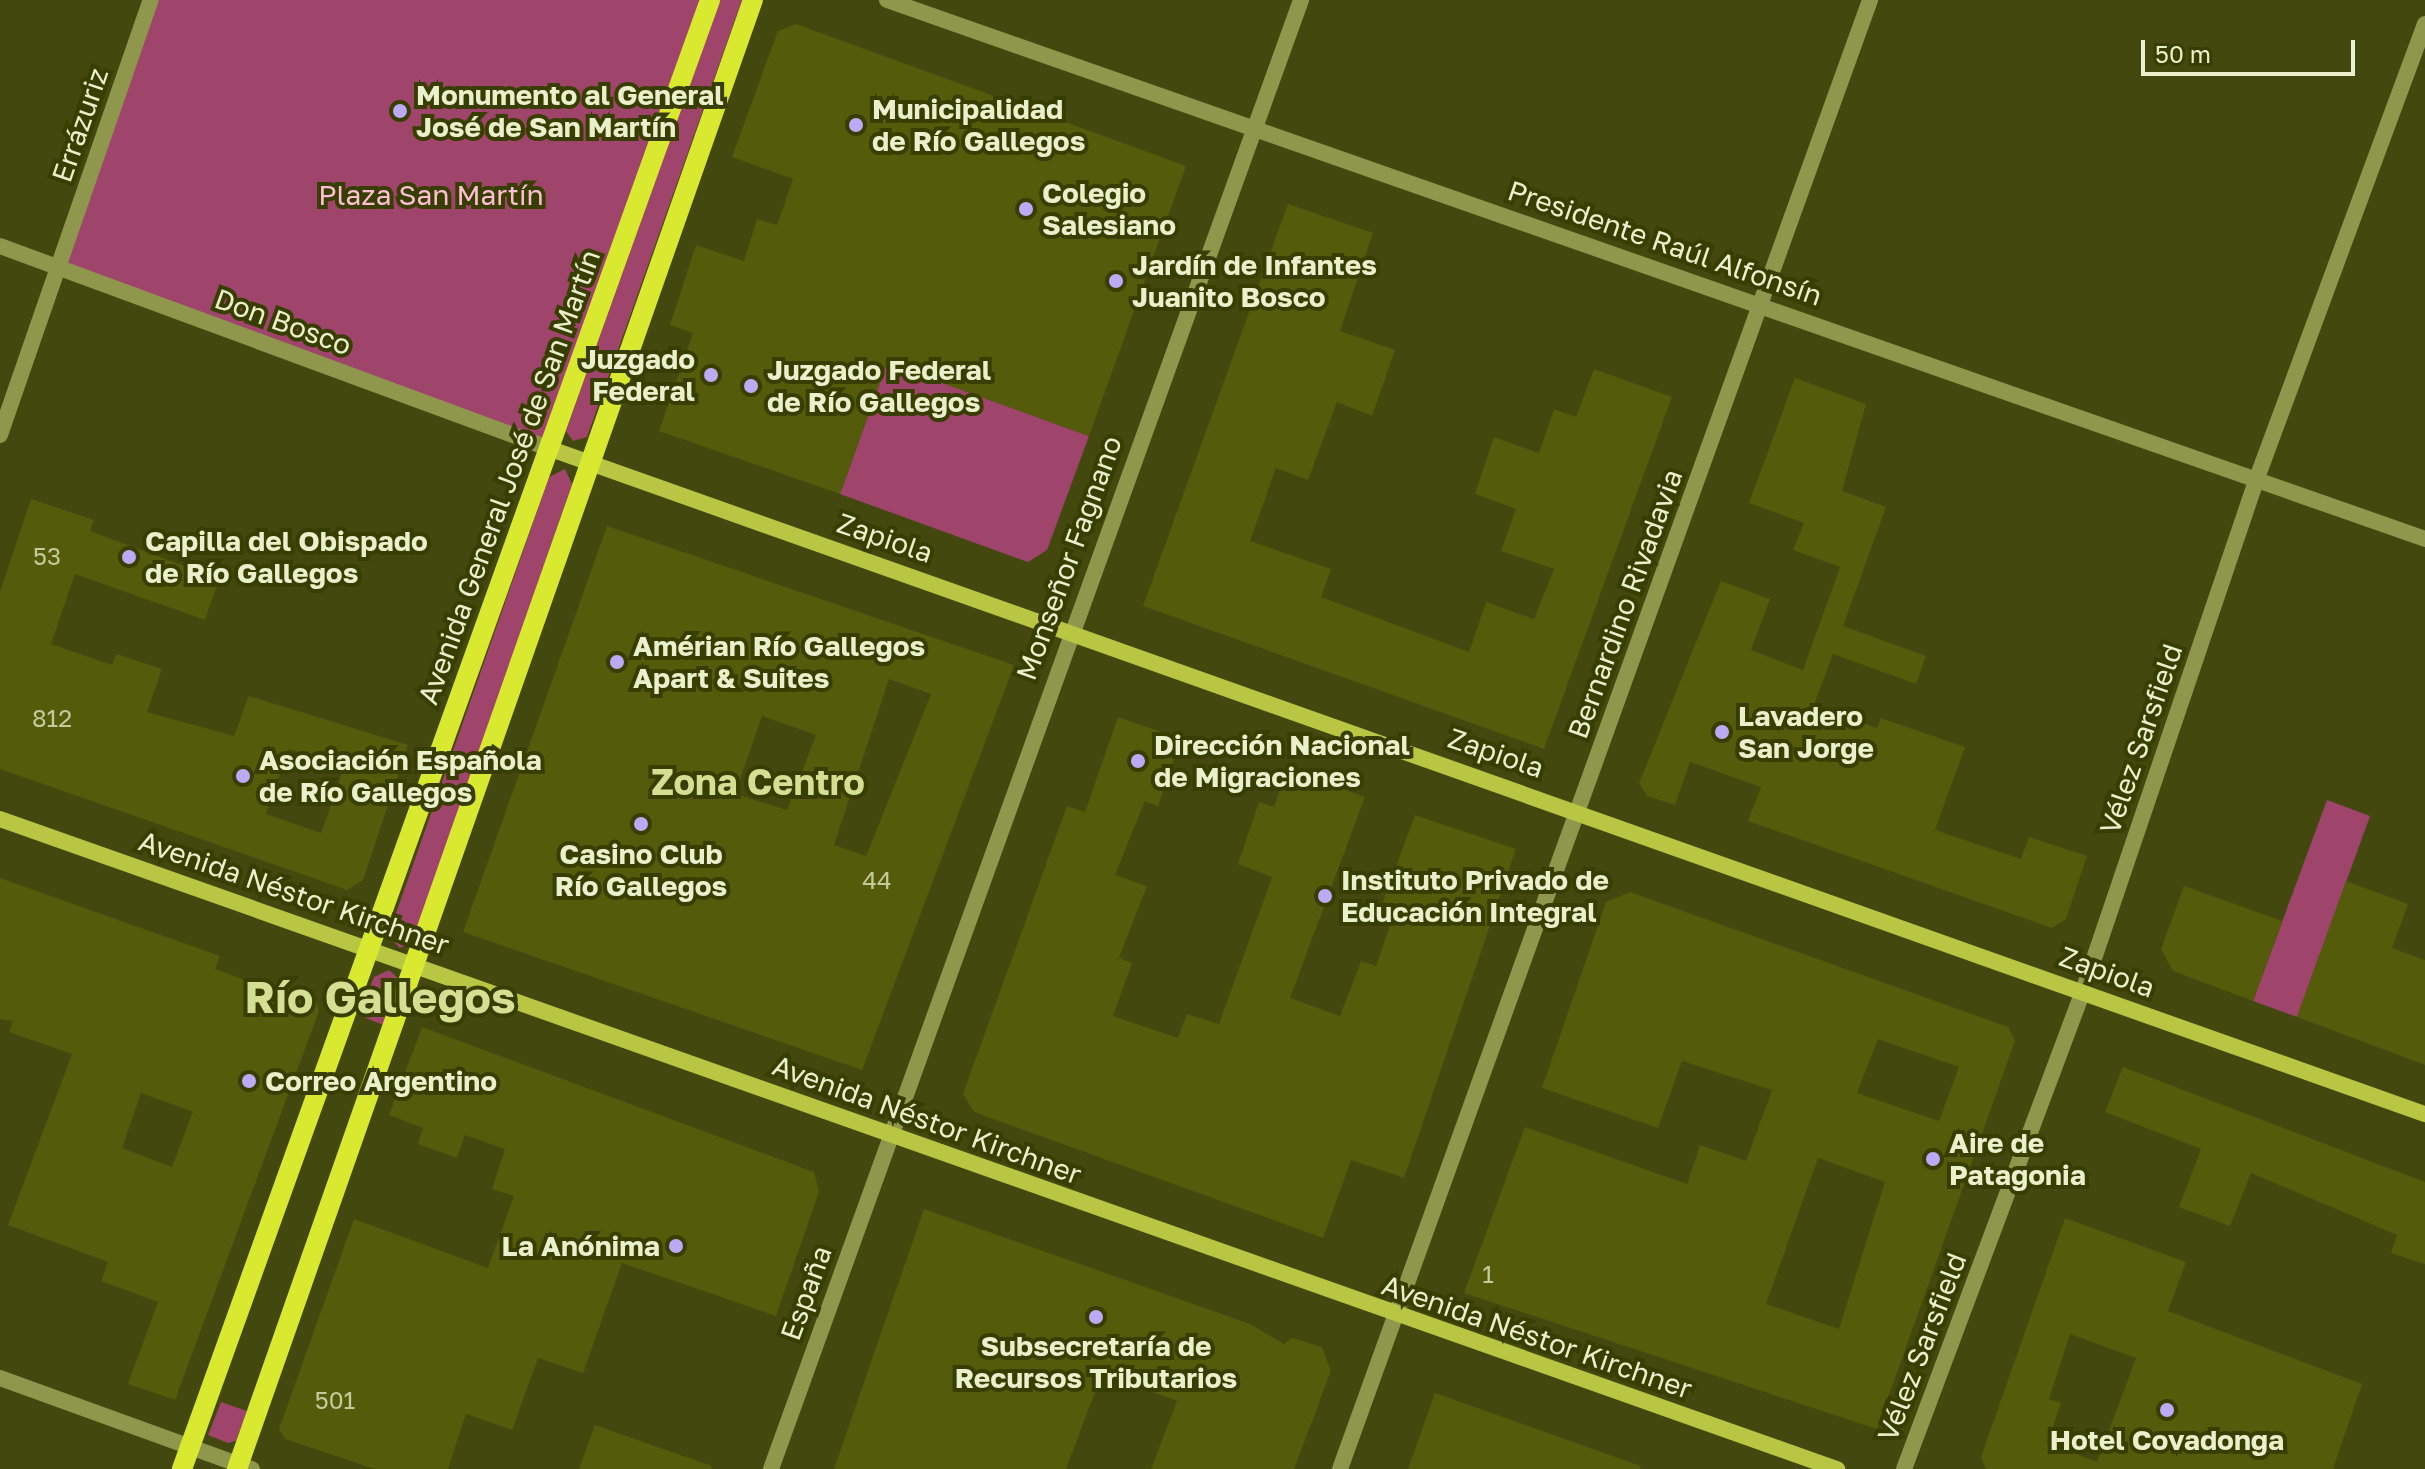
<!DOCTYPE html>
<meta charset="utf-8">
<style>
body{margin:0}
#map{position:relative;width:2425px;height:1469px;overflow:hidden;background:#42480e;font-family:"Golos Text",sans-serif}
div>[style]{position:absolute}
.green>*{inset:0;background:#9f456c}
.building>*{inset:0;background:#545b0b}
.street>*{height:16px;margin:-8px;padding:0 8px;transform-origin:8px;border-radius:8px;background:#8e974b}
.secondary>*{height:16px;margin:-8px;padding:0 8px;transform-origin:8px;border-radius:8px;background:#b8c643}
.primary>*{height:20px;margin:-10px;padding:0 10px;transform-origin:10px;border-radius:10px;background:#d8e930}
.dots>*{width:22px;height:22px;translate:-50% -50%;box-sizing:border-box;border:4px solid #383d00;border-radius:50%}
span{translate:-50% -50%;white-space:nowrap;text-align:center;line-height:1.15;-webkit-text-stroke:8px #383d00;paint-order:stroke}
.number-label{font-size:24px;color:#c4cb9b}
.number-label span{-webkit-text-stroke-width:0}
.poi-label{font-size:28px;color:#eaf0cb;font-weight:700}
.left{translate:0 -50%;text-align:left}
.right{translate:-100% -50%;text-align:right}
.street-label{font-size:28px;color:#eaf0cb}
.park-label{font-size:28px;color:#febfd6}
.district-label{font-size:36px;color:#d4df94;font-weight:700}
.town-label{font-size:44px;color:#d4df94;font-weight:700}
.scale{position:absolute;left:2141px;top:40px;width:214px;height:36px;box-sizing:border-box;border:4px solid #eaf0cb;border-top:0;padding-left:10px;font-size:24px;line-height:28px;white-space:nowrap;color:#eaf0cb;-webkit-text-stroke:6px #383d00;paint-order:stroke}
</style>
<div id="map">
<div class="green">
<i style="clip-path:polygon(151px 0,710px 0,548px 448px,58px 267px)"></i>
<i style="clip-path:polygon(720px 0,742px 0,587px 437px,573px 441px,566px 431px)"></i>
<i style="clip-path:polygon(887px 363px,1089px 436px,1047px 550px,1028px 562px,840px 494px)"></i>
<i style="clip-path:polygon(565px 469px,572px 484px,414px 941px,400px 948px,388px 936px,549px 477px)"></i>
<i style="clip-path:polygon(2327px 800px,2370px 816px,2297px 1017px,2253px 1001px)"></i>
<i style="clip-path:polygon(389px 970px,402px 982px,386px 1026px,358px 1015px,374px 977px)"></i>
<i style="clip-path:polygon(221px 1402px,247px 1411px,236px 1441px,228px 1443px,208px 1435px)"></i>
</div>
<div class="building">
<i style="clip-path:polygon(796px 24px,1186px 166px,1089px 436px,887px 363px,840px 494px,659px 431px,693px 333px,670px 325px,696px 245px,744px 261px,757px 219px,777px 225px,793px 179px,732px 157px,778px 31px)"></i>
<i style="clip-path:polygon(1288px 204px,1373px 233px,1340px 331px,1395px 350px,1372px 416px,1337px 402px,1308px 480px,1276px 468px,1250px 541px,1331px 569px,1321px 597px,1469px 652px,1486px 602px,1534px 619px,1554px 569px,1501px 551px,1516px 509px,1475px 494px,1494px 437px,1539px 453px,1554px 409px,1576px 417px,1594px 369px,1672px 397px,1544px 749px,1143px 606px)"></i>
<i style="clip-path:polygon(1795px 378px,1866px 404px,1842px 491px,1886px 507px,1843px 626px,1926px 656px,1916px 684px,1833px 654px,1814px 705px,1877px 728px,1881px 718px,1965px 747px,1935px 830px,2021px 859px,2029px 837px,2087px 856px,2066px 919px,2052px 928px,1748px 821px,1761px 787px,1690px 762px,1675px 805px,1647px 796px,1639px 783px,1721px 581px,1770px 599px,1751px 650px,1803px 670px,1840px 567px,1793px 550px,1804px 523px,1749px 503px)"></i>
<i style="clip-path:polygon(evenodd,31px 499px,94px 520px,90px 531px,219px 579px,205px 620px,75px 574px,51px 644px,112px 665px,116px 654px,162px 669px,147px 712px,234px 736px,249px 696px,408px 745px,363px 880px,347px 890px,0 769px,0 592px,31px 499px,289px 749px,344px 767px,321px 833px,266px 814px,289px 749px)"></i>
<i style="clip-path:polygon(evenodd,607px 526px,1014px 665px,862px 1070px,463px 932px,607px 526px,889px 679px,931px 694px,866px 856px,834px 845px,889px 679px,607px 526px,762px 716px,816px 735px,787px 810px,735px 794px,762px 716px)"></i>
<i style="clip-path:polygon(1118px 717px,1181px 739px,1158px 806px,1145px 801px,1115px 875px,1147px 886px,1119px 958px,1132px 963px,1113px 1016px,1178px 1038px,1187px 1014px,1219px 1024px,1272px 877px,1238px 864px,1259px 802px,1274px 807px,1287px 769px,1365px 797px,1290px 998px,1340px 1016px,1361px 961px,1376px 966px,1392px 920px,1378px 915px,1415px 815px,1516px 849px,1404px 1178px,1351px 1160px,1323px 1238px,974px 1112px,963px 1094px,1067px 806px,1085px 812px)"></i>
<i style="clip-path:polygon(evenodd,0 878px,220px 956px,215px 969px,267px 988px,269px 981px,315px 998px,319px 1011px,175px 1400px,128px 1384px,158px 1302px,101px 1281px,108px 1262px,8px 1225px,72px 1054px,9px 1032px,13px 1021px,0 1019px,0 878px,141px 1093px,193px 1112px,172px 1167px,122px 1148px,141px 1093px)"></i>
<i style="clip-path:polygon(2346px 881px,2408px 904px,2392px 948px,2425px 960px,2425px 1065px,2297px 1017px)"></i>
<i style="clip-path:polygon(2184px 886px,2282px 921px,2253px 1001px,2173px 971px,2161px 949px)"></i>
<i style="clip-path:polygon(evenodd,1630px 892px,2008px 1027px,2015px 1041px,1877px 1429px,1464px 1293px,1525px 1127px,1687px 1184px,1700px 1145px,1746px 1161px,1772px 1090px,1682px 1061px,1658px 1128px,1542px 1088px,1606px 902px,1630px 892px,1878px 1039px,1959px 1067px,1939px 1121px,1857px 1093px,1878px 1039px,1630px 892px,1818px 1158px,1885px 1182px,1839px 1329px,1766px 1304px,1818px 1158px)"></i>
<i style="clip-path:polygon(422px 1027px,814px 1172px,819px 1192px,776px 1316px,622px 1263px,583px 1373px,538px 1358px,512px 1430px,466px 1414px,448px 1469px,375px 1469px,285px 1439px,279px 1429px,354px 1219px,488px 1268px,514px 1196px,492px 1189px,505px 1149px,465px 1135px,457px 1158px,418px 1144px,423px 1128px,389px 1115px)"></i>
<i style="clip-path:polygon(2123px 1067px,2425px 1182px,2425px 1264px,2391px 1253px,2397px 1235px,2251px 1173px,2230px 1226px,2179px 1207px,2201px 1149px,2105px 1112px)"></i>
<i style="clip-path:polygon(924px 1209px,1250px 1324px,1284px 1344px,1292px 1338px,1322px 1347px,1331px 1371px,1294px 1469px,1151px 1469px,1177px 1401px,1102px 1374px,1066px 1469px,834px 1469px)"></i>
<i style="clip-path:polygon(evenodd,2065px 1218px,2186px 1262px,2168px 1311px,2362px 1384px,2333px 1469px,1986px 1469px,1981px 1457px,2065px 1218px,2070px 1334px,2136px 1358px,2097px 1462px,2047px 1443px,2061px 1403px,2049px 1399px,2070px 1334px)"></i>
<i style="clip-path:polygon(1435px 1393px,1641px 1466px,1640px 1469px,1408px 1469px)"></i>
<i style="clip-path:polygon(595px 1425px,712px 1466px,711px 1469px,579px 1469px)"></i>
</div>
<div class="street">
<i style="left:887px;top:0;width:1630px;rotate:19.31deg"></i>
<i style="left:0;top:246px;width:584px;rotate:20.23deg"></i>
<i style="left:0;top:435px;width:460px;rotate:-70.9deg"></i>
<i style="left:0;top:1378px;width:268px;rotate:19.9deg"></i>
<i style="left:771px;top:1469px;width:1562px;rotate:-70.16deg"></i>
<i style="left:1340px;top:1469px;width:1562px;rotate:-70.16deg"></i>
<i style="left:1904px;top:1469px;width:510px;rotate:-69.47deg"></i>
<i style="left:2083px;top:991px;width:542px;rotate:-71.26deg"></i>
<i style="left:2257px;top:478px;width:484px;rotate:-69.7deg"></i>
</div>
<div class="secondary">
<i style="left:548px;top:448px;width:1992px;rotate:19.54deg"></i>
<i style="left:0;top:819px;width:1949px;rotate:19.49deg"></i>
</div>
<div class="primary">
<i style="left:182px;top:1469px;width:1561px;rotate:-70.23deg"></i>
<i style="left:237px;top:1469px;width:1557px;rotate:-70.65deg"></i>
</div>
<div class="dots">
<i style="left:400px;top:111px;background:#bcaaf5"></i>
<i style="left:856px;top:125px;background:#bcaaf5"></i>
<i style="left:1026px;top:209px;background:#bcaaf5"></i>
<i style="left:1116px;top:281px;background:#bcaaf5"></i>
<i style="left:711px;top:375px;background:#bcaaf5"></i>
<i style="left:751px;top:386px;background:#bcaaf5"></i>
<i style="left:129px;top:557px;background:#bcaaf5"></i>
<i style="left:617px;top:662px;background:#bcaaf5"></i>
<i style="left:1722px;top:732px;background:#bcaaf5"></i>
<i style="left:1138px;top:761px;background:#bcaaf5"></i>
<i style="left:243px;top:776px;background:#bcaaf5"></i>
<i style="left:641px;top:824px;background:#bcaaf5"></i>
<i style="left:1325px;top:896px;background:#bcaaf5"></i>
<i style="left:249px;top:1081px;background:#bcaaf5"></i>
<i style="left:1933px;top:1159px;background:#bcaaf5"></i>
<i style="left:676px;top:1246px;background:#bcaaf5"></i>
<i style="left:1096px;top:1317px;background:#bcaaf5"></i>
<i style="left:2167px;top:1410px;background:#bcaaf5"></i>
</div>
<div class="number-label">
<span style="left:47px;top:556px">53</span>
<span style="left:52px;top:718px">812</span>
<span style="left:877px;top:880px">44</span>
<span style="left:1488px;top:1274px">1</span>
<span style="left:335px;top:1400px">501</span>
</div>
<div class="poi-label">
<span class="left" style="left:416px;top:111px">Monumento al General<br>José de San Martín</span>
<span class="left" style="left:872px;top:125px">Municipalidad<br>de Río Gallegos</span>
<span class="left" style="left:1042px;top:209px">Colegio<br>Salesiano</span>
<span class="left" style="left:1132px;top:281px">Jardín de Infantes<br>Juanito Bosco</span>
<span class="right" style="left:695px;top:375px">Juzgado<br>Federal</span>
<span class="left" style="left:767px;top:386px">Juzgado Federal<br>de Río Gallegos</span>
<span class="left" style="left:145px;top:557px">Capilla del Obispado<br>de Río Gallegos</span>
<span class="left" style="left:633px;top:662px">Amérian Río Gallegos<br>Apart &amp; Suites</span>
<span class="left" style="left:1738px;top:732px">Lavadero<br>San Jorge</span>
<span class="left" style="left:1154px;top:761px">Dirección Nacional<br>de Migraciones</span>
<span class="left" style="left:259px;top:776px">Asociación Española<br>de Río Gallegos</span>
<span style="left:641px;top:870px">Casino Club<br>Río Gallegos</span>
<span class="left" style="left:1341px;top:896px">Instituto Privado de<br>Educación Integral</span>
<span class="left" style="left:265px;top:1081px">Correo Argentino</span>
<span class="left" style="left:1949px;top:1159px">Aire de<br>Patagonia</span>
<span class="right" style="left:660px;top:1246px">La Anónima</span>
<span style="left:1096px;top:1362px">Subsecretaría de<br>Recursos Tributarios</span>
<span style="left:2167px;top:1440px">Hotel Covadonga</span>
</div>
<div class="street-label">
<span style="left:80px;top:125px;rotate:-71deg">Errázuriz</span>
<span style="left:1665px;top:243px;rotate:19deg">Presidente Raúl Alfonsín</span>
<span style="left:283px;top:322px;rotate:20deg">Don Bosco</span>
<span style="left:509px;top:477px;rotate:-70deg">Avenida General José de San Martín</span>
<span style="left:885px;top:538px;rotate:19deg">Zapiola</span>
<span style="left:1069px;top:558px;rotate:-70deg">Monseñor Fagnano</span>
<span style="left:1625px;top:604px;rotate:-70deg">Bernardino Rivadavia</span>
<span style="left:2141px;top:739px;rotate:-71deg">Vélez Sarsfield</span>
<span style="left:1496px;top:753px;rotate:19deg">Zapiola</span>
<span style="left:294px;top:893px;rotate:19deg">Avenida Néstor Kirchner</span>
<span style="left:2107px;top:972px;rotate:20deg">Zapiola</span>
<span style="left:927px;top:1120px;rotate:20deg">Avenida Néstor Kirchner</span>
<span style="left:806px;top:1293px;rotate:-70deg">España</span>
<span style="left:1537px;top:1337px;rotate:19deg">Avenida Néstor Kirchner</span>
<span style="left:1922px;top:1347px;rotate:-69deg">Vélez Sarsfield</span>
</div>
<div class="park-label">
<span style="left:431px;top:195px">Plaza San Martín</span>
</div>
<div class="district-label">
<span style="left:758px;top:782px">Zona Centro</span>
</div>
<div class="town-label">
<span style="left:380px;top:997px">Río Gallegos</span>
</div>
<div class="scale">50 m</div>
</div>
